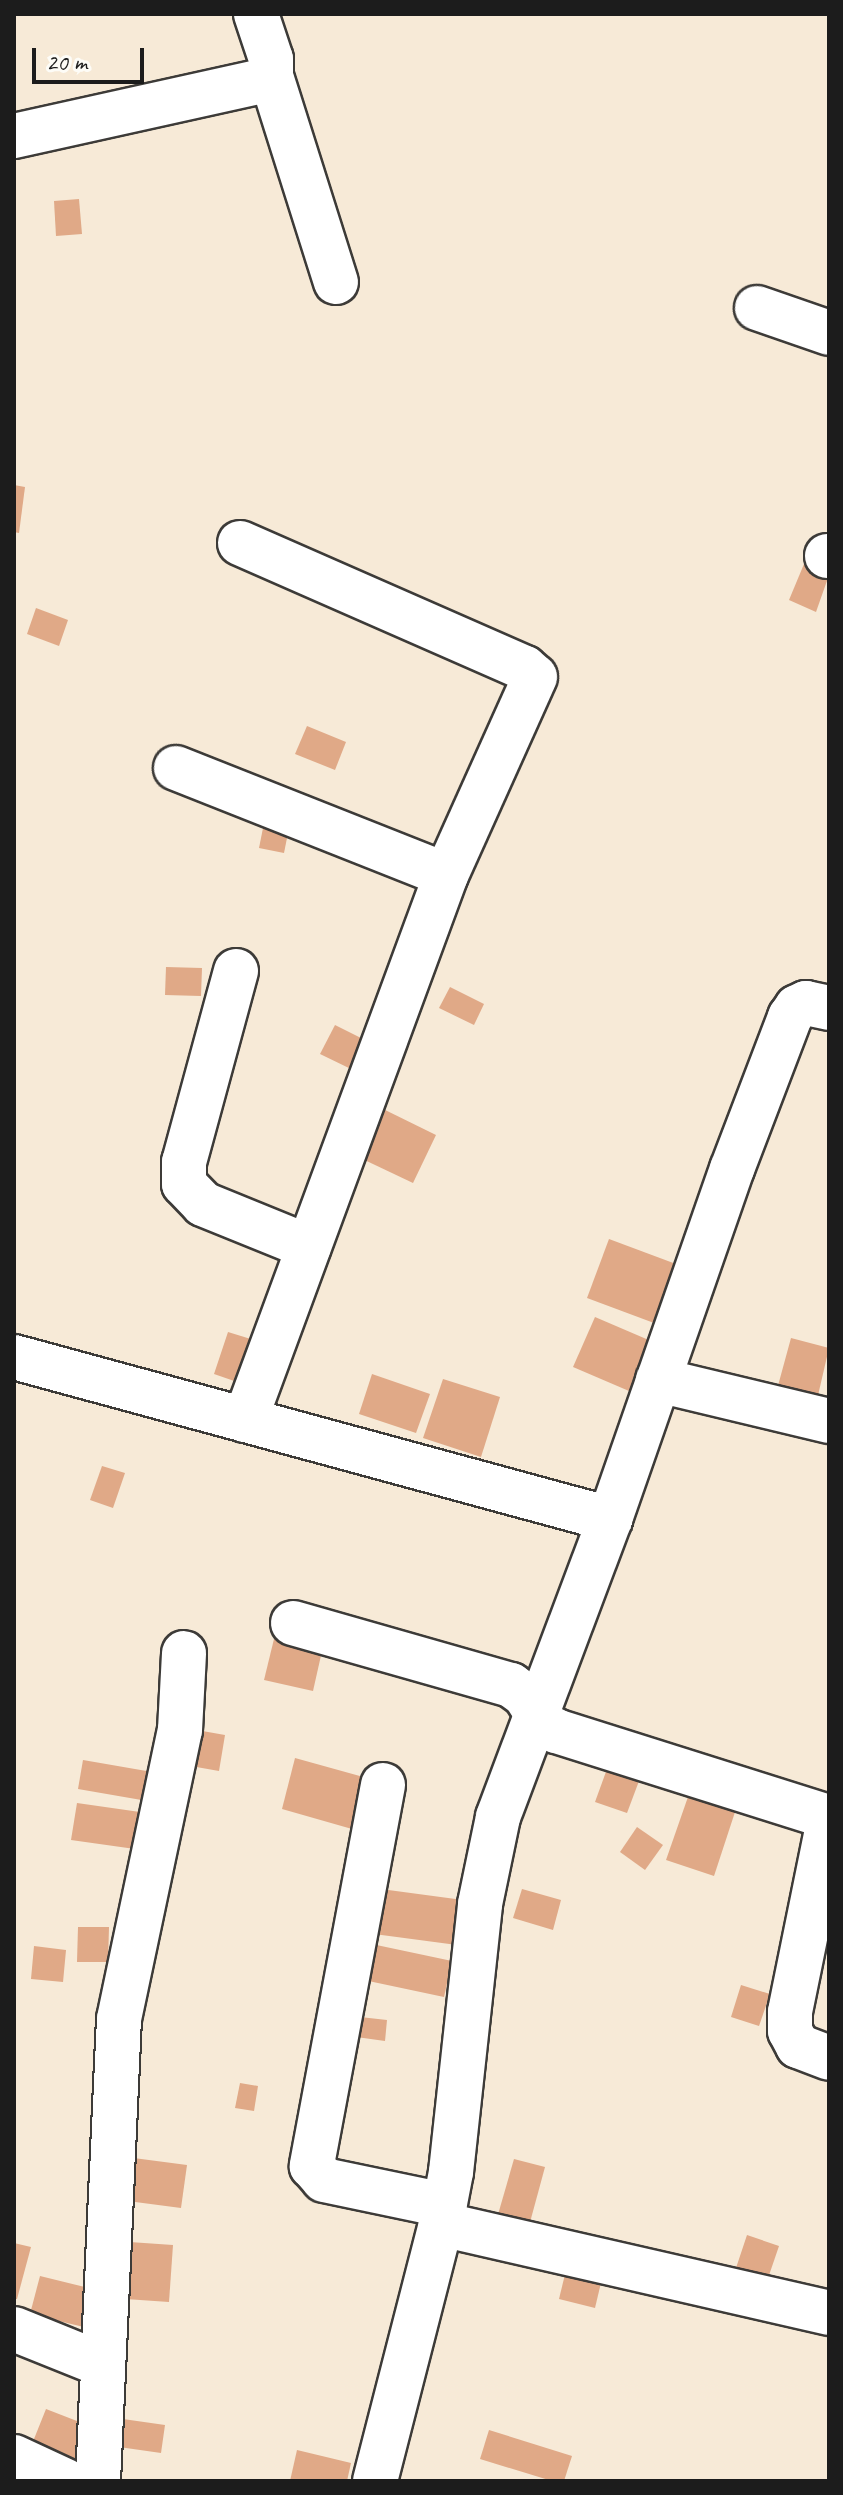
<!DOCTYPE html>
<style>
body{margin:0}
#map{position:relative;width:843px;height:2495px;overflow:hidden;background:#f7ead7;font-family:Caveat,sans-serif}
div>[style]{position:absolute}
.building>*{inset:0;background:#e0a987}
.roads{filter:drop-shadow(2px 0 #3d3b38) drop-shadow(-2px 0 #3d3b38) drop-shadow(0 2px #3d3b38) drop-shadow(0 -2px #3d3b38)}
.minor>*{height:44px;margin:-22px;padding:0 22px;transform-origin:22px;border-radius:22px;background:#fff}
span{translate:-50% -50%;white-space:nowrap;text-align:center;line-height:1.15;-webkit-text-stroke:7px #fdfcf7;paint-order:stroke}
.frame{position:absolute;inset:0;border:16px solid #1c1c1c;pointer-events:none}
.scale{position:absolute;left:32px;top:48px;width:112px;height:36px;box-sizing:border-box;border:4px solid #1c1c1c;border-top:0;padding-left:10px;font-size:24px;line-height:28px;white-space:nowrap;color:#1c1c1c;-webkit-text-stroke:6px #fdfcf7;paint-order:stroke}
</style>
<div id="map">
<div class="building">
<i style="clip-path:polygon(79px 199px,82px 234px,56px 236px,54px 201px)"></i>
<i style="clip-path:polygon(14px 485px,25px 487px,19px 533px,14px 532px)"></i>
<i style="clip-path:polygon(804px 564px,829px 575px,816px 612px,789px 600px)"></i>
<i style="clip-path:polygon(36px 608px,68px 620px,59px 646px,27px 634px)"></i>
<i style="clip-path:polygon(307px 726px,346px 742px,335px 770px,295px 754px)"></i>
<i style="clip-path:polygon(265px 818px,290px 823px,284px 853px,259px 848px)"></i>
<i style="clip-path:polygon(166px 967px,202px 968px,201px 996px,165px 995px)"></i>
<i style="clip-path:polygon(450px 987px,484px 1004px,474px 1025px,439px 1008px)"></i>
<i style="clip-path:polygon(335px 1025px,367px 1041px,353px 1070px,320px 1054px)"></i>
<i style="clip-path:polygon(377px 1106px,436px 1135px,413px 1183px,354px 1155px)"></i>
<i style="clip-path:polygon(609px 1239px,676px 1264px,654px 1323px,587px 1298px)"></i>
<i style="clip-path:polygon(595px 1317px,651px 1341px,629px 1391px,573px 1367px)"></i>
<i style="clip-path:polygon(228px 1332px,254px 1340px,240px 1383px,214px 1374px)"></i>
<i style="clip-path:polygon(791px 1338px,829px 1348px,816px 1404px,776px 1393px)"></i>
<i style="clip-path:polygon(372px 1374px,430px 1394px,416px 1433px,359px 1414px)"></i>
<i style="clip-path:polygon(443px 1379px,500px 1397px,481px 1457px,423px 1438px)"></i>
<i style="clip-path:polygon(102px 1466px,125px 1473px,113px 1508px,90px 1500px)"></i>
<i style="clip-path:polygon(274px 1639px,322px 1651px,313px 1691px,264px 1680px)"></i>
<i style="clip-path:polygon(191px 1729px,225px 1735px,219px 1771px,185px 1765px)"></i>
<i style="clip-path:polygon(295px 1758px,367px 1778px,352px 1829px,282px 1809px)"></i>
<i style="clip-path:polygon(83px 1760px,158px 1773px,153px 1802px,78px 1789px)"></i>
<i style="clip-path:polygon(607px 1769px,639px 1781px,627px 1813px,595px 1802px)"></i>
<i style="clip-path:polygon(689px 1794px,736px 1809px,714px 1876px,666px 1860px)"></i>
<i style="clip-path:polygon(77px 1803px,147px 1813px,142px 1850px,71px 1840px)"></i>
<i style="clip-path:polygon(637px 1827px,663px 1845px,645px 1870px,620px 1852px)"></i>
<i style="clip-path:polygon(366px 1887px,463px 1900px,457px 1945px,359px 1932px)"></i>
<i style="clip-path:polygon(522px 1889px,561px 1900px,553px 1930px,513px 1918px)"></i>
<i style="clip-path:polygon(78px 1927px,109px 1927px,108px 1962px,77px 1962px)"></i>
<i style="clip-path:polygon(367px 1943px,452px 1961px,444px 1997px,359px 1979px)"></i>
<i style="clip-path:polygon(34px 1946px,66px 1950px,63px 1982px,31px 1979px)"></i>
<i style="clip-path:polygon(741px 1985px,770px 1994px,759px 2026px,731px 2017px)"></i>
<i style="clip-path:polygon(351px 2016px,387px 2020px,385px 2041px,349px 2036px)"></i>
<i style="clip-path:polygon(240px 2083px,258px 2086px,254px 2111px,235px 2108px)"></i>
<i style="clip-path:polygon(126px 2157px,187px 2165px,181px 2208px,120px 2200px)"></i>
<i style="clip-path:polygon(514px 2159px,545px 2167px,529px 2226px,497px 2218px)"></i>
<i style="clip-path:polygon(747px 2235px,779px 2246px,765px 2287px,733px 2277px)"></i>
<i style="clip-path:polygon(115px 2241px,173px 2245px,169px 2302px,111px 2298px)"></i>
<i style="clip-path:polygon(14px 2243px,31px 2247px,17px 2299px,14px 2299px)"></i>
<i style="clip-path:polygon(568px 2262px,604px 2270px,595px 2308px,559px 2299px)"></i>
<i style="clip-path:polygon(40px 2276px,101px 2291px,92px 2329px,30px 2314px)"></i>
<i style="clip-path:polygon(46px 2409px,95px 2428px,78px 2473px,28px 2454px)"></i>
<i style="clip-path:polygon(109px 2417px,165px 2425px,161px 2453px,105px 2445px)"></i>
<i style="clip-path:polygon(489px 2430px,572px 2456px,564px 2481px,552px 2481px,480px 2459px)"></i>
<i style="clip-path:polygon(297px 2450px,351px 2463px,347px 2481px,290px 2481px)"></i>
</div>
<div class="roads">
<div class="minor">
<i style="left:256px;top:14px;width:47px;rotate:71.6deg"></i>
<i style="left:271px;top:59px;width:17px;rotate:90deg"></i>
<i style="left:271px;top:76px;width:216px;rotate:72.5deg"></i>
<i style="left:14px;top:136px;width:259px;rotate:-12.5deg"></i>
<i style="left:267px;top:80px;width:6px;rotate:-45deg"></i>
<i style="left:757px;top:308px;width:76px;rotate:19.1deg"></i>
<i style="left:240px;top:543px;width:311px;rotate:23.7deg"></i>
<i style="left:525px;top:668px;width:13px;rotate:42deg"></i>
<i style="left:535px;top:677px;width:217px;rotate:114.2deg"></i>
<i style="left:446px;top:875px;width:581px;rotate:110.24deg"></i>
<i style="left:827px;top:556px;width:2px"></i>
<i style="left:176px;top:768px;width:290px;rotate:21.6deg"></i>
<i style="left:236px;top:971px;width:198px;rotate:105.2deg"></i>
<i style="left:184px;top:1162px;width:22px;rotate:90deg"></i>
<i style="left:184px;top:1184px;width:28px;rotate:46deg"></i>
<i style="left:203px;top:1204px;width:114px;rotate:22.1deg"></i>
<i style="left:14px;top:1357px;width:618px;rotate:15.21deg"></i>
<i style="left:658px;top:1380px;width:176px;rotate:13.5deg"></i>
<i style="left:293px;top:1623px;width:227px;rotate:15.9deg"></i>
<i style="left:511px;top:1685px;width:17px;rotate:36deg"></i>
<i style="left:525px;top:1695px;width:34px;rotate:58deg"></i>
<i style="left:543px;top:1724px;width:15px;rotate:28deg"></i>
<i style="left:556px;top:1731px;width:286px;rotate:17.5deg"></i>
<i style="left:383px;top:1785px;width:388px;rotate:100.6deg"></i>
<i style="left:312px;top:2166px;width:18px;rotate:49deg"></i>
<i style="left:324px;top:2180px;width:123px;rotate:11.8deg"></i>
<i style="left:829px;top:1820px;width:196px;rotate:101.5deg"></i>
<i style="left:790px;top:2012px;width:19px;rotate:90deg"></i>
<i style="left:790px;top:2031px;width:17px;rotate:62deg"></i>
<i style="left:798px;top:2046px;width:33px;rotate:21deg"></i>
<i style="left:441px;top:2224px;width:398px;rotate:12.9deg"></i>
<i style="left:14px;top:2329px;width:94px;rotate:21.9deg"></i>
<i style="left:14px;top:2457px;width:57px;rotate:24.8deg"></i>
<i style="left:98px;top:2481px;width:462px;rotate:-87.4deg"></i>
<i style="left:119px;top:2019px;width:295px;rotate:-78.1deg"></i>
<i style="left:180px;top:1730px;width:77px;rotate:-87deg"></i>
<i style="left:375px;top:2481px;width:265px;rotate:-75.6deg"></i>
<i style="left:441px;top:2224px;width:53px;rotate:-79.1deg"></i>
<i style="left:451px;top:2172px;width:270px;rotate:-83.8deg"></i>
<i style="left:480px;top:1904px;width:89px;rotate:-78.3deg"></i>
<i style="left:498px;top:1817px;width:318px;rotate:-69.4deg"></i>
<i style="left:610px;top:1519px;width:371px;rotate:-70.8deg"></i>
<i style="left:732px;top:1169px;width:163px;rotate:-69.1deg"></i>
<i style="left:790px;top:1017px;width:12px;rotate:-55deg"></i>
<i style="left:797px;top:1007px;width:10px;rotate:-24deg"></i>
<i style="left:806px;top:1003px;width:24px;rotate:12deg"></i>
</div>
</div>
<div class="frame"></div>
<div class="scale">20 m</div>
</div>
